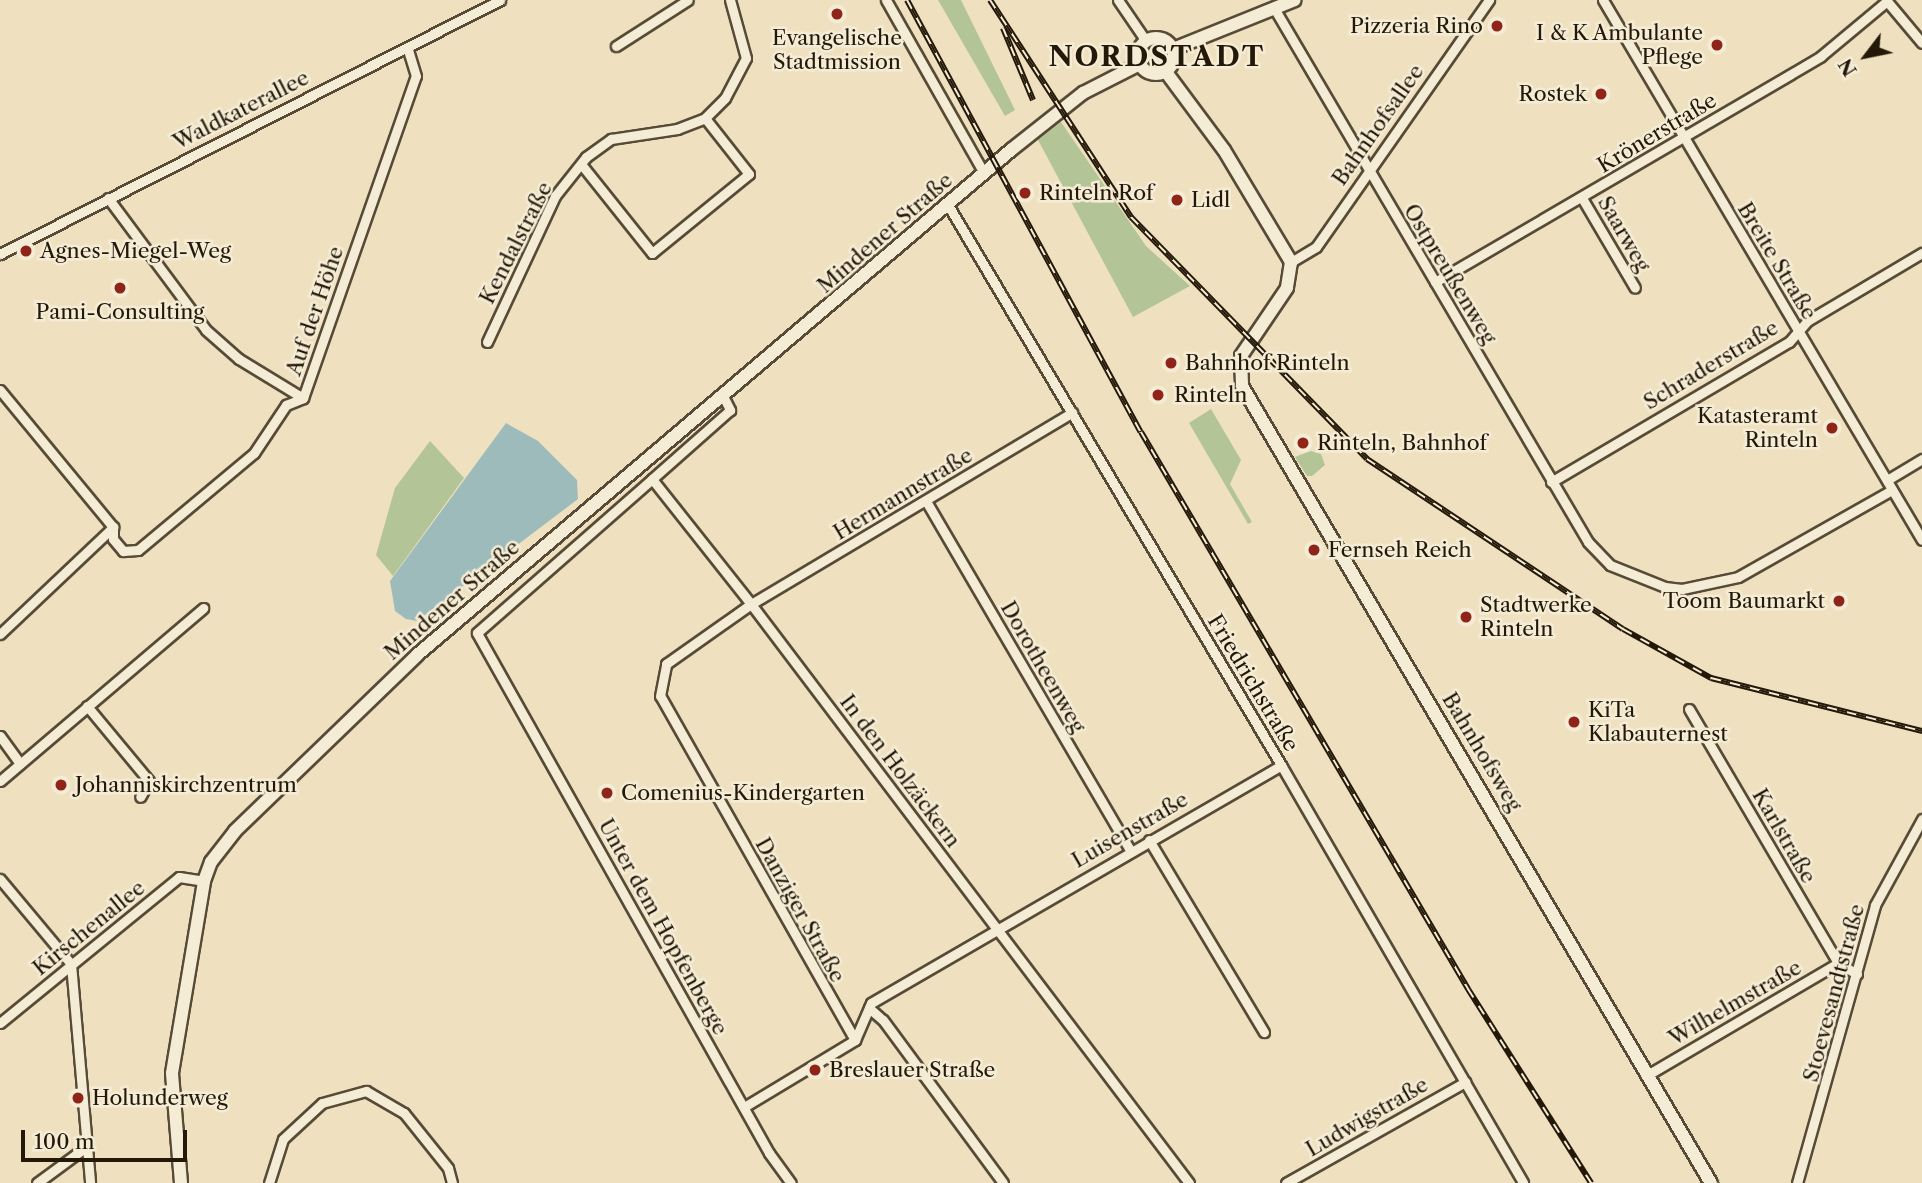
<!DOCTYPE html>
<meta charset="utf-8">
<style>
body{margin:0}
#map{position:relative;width:1922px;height:1183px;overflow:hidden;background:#efe1c0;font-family:"Libre Caslon Text",serif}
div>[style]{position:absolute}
.green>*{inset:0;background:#b3c497}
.water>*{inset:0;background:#9ebbbc}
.roads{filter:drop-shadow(2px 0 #574b37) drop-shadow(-2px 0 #574b37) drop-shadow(0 2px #574b37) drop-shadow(0 -2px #574b37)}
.street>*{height:9px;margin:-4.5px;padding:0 4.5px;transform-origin:4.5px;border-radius:4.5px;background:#f5ecd6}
.secondary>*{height:12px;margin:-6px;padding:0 6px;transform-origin:6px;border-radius:6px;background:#f5ecd6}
.secondary>.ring{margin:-6px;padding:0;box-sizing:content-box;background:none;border:12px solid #f5ecd6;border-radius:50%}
.rail>*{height:6px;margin-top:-3px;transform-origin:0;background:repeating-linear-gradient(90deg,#f5ecd6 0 10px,#241909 0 20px);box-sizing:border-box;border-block:2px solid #241909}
.dots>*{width:19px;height:19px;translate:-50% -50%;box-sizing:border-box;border:4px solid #f5ecd6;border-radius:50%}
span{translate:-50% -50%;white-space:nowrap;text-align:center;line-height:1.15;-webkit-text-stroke:5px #f5ecd6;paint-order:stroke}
.poi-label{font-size:21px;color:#241909}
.right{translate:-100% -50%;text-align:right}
.left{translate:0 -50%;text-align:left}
.street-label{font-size:21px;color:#241909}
.district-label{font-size:28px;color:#241909;font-weight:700;letter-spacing:2px}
.north{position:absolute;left:1831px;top:21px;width:70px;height:70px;-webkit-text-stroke:5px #f5ecd6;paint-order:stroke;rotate:238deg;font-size:19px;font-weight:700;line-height:28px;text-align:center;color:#241909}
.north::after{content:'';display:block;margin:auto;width:24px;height:32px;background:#241909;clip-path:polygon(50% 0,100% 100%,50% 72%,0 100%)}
.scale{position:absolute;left:21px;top:1130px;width:166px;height:32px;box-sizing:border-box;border:4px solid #241909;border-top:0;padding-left:9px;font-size:21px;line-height:24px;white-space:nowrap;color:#241909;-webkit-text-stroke:5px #f5ecd6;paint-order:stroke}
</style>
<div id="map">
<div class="green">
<i style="clip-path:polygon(938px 0,961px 0,1015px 110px,1005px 116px)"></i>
<i style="clip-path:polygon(1061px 122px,1146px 246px,1190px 286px,1133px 317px,1038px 140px)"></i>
<i style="clip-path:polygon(1211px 409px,1241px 460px,1230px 484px,1252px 522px,1248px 524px,1189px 423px)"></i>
<i style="clip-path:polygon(430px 441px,464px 478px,393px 576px,376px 555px,395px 488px)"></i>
<i style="clip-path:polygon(1311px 451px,1321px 454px,1325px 465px,1312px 476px,1307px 476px,1295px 457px)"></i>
</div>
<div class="water">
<i style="clip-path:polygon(506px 423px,538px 441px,577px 480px,578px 499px,417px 621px,406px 619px,395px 611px,390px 581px)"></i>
</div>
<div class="roads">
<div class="street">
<i style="left:886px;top:0;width:199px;rotate:60.5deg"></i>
<i style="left:1118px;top:0;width:50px;rotate:55.7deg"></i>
<i style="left:1603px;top:0;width:627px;rotate:59.43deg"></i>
<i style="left:1886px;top:0;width:56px;rotate:50.1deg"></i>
<i style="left:1274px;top:8px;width:619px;rotate:59.54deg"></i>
<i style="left:1588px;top:542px;width:32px;rotate:46deg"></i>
<i style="left:1610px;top:565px;width:59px;rotate:21.8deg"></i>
<i style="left:1665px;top:587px;width:17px;rotate:7deg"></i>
<i style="left:1682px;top:589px;width:57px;rotate:-12.1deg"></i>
<i style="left:1738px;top:577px;width:177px;rotate:-29.5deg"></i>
<i style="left:616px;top:46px;width:85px;rotate:-32.6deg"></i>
<i style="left:581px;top:164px;width:114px;rotate:51.4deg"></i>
<i style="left:652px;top:253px;width:125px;rotate:-39.2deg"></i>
<i style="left:749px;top:174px;width:71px;rotate:-128.2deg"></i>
<i style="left:108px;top:198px;width:164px;rotate:53.4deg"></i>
<i style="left:206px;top:330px;width:44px;rotate:41.3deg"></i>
<i style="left:239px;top:359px;width:75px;rotate:31.4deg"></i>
<i style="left:1582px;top:198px;width:104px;rotate:59.5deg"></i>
<i style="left:948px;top:205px;width:652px;rotate:59.26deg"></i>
<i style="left:1281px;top:765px;width:483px;rotate:59.9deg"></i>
<i style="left:0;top:254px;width:561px;rotate:-26.93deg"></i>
<i style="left:1291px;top:262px;width:29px;rotate:-31deg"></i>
<i style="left:1316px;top:247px;width:302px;rotate:-55deg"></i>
<i style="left:1435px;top:282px;width:447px;rotate:-30.3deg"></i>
<i style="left:1821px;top:56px;width:86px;rotate:-39.8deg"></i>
<i style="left:487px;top:342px;width:161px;rotate:-65deg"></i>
<i style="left:555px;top:196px;width:50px;rotate:-51.5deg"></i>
<i style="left:586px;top:157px;width:31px;rotate:-36deg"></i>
<i style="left:611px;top:139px;width:67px;rotate:-8.6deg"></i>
<i style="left:677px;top:129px;width:30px;rotate:-21deg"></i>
<i style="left:705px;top:118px;width:28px;rotate:-45deg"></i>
<i style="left:725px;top:98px;width:45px;rotate:-62.3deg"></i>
<i style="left:746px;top:58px;width:60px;rotate:-105.4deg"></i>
<i style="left:0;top:390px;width:178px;rotate:50.5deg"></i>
<i style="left:113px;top:527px;width:12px;rotate:90deg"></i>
<i style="left:113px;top:539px;width:16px;rotate:50deg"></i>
<i style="left:123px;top:551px;width:15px;rotate:-4deg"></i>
<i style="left:138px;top:550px;width:151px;rotate:-39.9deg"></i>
<i style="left:254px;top:453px;width:58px;rotate:-56.3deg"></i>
<i style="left:286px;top:405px;width:18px;rotate:-22deg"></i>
<i style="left:303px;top:398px;width:341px;rotate:-70.7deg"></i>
<i style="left:416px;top:76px;width:30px;rotate:-107deg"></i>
<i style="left:723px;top:396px;width:16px;rotate:63deg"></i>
<i style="left:730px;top:410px;width:104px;rotate:138.5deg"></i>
<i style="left:652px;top:479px;width:159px;rotate:51.6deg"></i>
<i style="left:751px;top:604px;width:726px;rotate:52.89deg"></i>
<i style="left:652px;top:479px;width:233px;rotate:138.7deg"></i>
<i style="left:477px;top:633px;width:596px;rotate:60.68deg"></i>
<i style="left:769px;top:1153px;width:37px;rotate:54deg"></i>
<i style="left:1887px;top:480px;width:41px;rotate:-31deg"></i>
<i style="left:1551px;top:482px;width:276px;rotate:-30.5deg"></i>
<i style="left:1789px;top:342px;width:28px;rotate:-49deg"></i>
<i style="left:1807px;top:321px;width:134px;rotate:-30.6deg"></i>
<i style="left:926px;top:501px;width:404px;rotate:59.7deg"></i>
<i style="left:0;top:634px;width:156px;rotate:-43.4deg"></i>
<i style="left:87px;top:706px;width:97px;rotate:50.4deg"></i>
<i style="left:149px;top:781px;width:18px;rotate:119deg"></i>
<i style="left:1689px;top:709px;width:294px;rotate:59.6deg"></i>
<i style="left:1838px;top:963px;width:22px;rotate:30deg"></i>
<i style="left:0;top:736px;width:34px;rotate:54deg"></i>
<i style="left:0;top:781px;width:267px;rotate:-40.4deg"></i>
<i style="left:1149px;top:840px;width:224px;rotate:59.1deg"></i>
<i style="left:0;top:879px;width:111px;rotate:50.1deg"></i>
<i style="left:71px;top:964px;width:220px;rotate:85deg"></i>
<i style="left:869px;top:1008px;width:18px;rotate:41deg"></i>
<i style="left:883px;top:1020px;width:202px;rotate:53.6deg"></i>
<i style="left:0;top:1023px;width:231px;rotate:-39.2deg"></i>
<i style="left:179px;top:877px;width:26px;rotate:9deg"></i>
<i style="left:855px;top:1040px;width:395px;rotate:-119.5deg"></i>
<i style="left:660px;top:696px;width:33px;rotate:-79deg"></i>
<i style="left:666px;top:664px;width:104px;rotate:-35.2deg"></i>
<i style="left:751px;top:604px;width:374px;rotate:-30.8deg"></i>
<i style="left:1649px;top:1074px;width:219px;rotate:-30.4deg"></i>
<i style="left:744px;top:1107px;width:130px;rotate:-31.1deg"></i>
<i style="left:855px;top:1040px;width:40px;rotate:-66.6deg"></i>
<i style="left:871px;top:1003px;width:474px;rotate:-30.1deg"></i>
<i style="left:37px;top:1183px;width:61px;rotate:-36.3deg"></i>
<i style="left:269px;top:1183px;width:46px;rotate:-72.3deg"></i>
<i style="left:283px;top:1139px;width:53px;rotate:-42.7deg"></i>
<i style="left:322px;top:1103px;width:46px;rotate:-15.3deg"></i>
<i style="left:366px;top:1091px;width:44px;rotate:30.1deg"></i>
<i style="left:404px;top:1113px;width:70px;rotate:51.3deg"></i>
<i style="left:448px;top:1168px;width:16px;rotate:75deg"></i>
<i style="left:1286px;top:1183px;width:206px;rotate:-29.4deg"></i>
<i style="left:1797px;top:1183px;width:289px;rotate:-74.3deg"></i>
<i style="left:1875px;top:905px;width:98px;rotate:-61.3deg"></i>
</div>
<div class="secondary">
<i class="ring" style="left:1138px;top:38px;width:24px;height:24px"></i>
<i style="left:1173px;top:49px;width:131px;rotate:-21.9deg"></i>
<i style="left:1166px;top:72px;width:97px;rotate:53.4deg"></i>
<i style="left:1224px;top:150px;width:131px;rotate:59.1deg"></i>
<i style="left:1291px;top:262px;width:26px;rotate:99deg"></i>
<i style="left:1287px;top:288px;width:82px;rotate:124.1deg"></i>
<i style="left:1241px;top:356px;width:30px;rotate:88deg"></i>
<i style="left:1242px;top:386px;width:925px;rotate:59.53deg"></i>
<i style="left:181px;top:1183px;width:110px;rotate:-94.7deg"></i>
<i style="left:172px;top:1073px;width:195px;rotate:-80.5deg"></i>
<i style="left:204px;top:881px;width:20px;rotate:-70deg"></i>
<i style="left:211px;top:862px;width:39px;rotate:-52deg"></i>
<i style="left:235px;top:831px;width:253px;rotate:-44deg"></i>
<i style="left:417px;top:655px;width:780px;rotate:-40.37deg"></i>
<i style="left:1011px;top:150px;width:92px;rotate:-38.4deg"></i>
<i style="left:1083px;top:93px;width:64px;rotate:-27deg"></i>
</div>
</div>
<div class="rail">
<i style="left:907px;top:0;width:491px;rotate:61.6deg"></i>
<i style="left:1141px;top:432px;width:646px;rotate:59.58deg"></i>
<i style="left:1468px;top:989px;width:230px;rotate:57.6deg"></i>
<i style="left:990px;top:0;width:259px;rotate:57deg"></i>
<i style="left:1131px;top:217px;width:338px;rotate:45.7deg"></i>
<i style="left:1367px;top:459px;width:307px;rotate:33.6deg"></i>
<i style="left:1623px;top:629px;width:101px;rotate:29.1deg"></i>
<i style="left:1711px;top:678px;width:218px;rotate:14.1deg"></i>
<i style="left:1003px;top:28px;width:78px;rotate:67.4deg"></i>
</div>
<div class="dots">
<i style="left:837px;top:14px;background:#8f2418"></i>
<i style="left:1497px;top:26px;background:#8f2418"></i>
<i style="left:1717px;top:45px;background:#8f2418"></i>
<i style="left:1601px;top:94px;background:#8f2418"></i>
<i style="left:1025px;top:193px;background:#8f2418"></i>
<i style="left:1177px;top:200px;background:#8f2418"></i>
<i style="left:26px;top:251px;background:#8f2418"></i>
<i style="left:120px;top:288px;background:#8f2418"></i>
<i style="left:1171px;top:363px;background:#8f2418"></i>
<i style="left:1158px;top:395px;background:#8f2418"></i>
<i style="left:1832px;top:428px;background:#8f2418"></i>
<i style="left:1303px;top:443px;background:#8f2418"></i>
<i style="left:1314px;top:550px;background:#8f2418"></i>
<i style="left:1839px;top:601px;background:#8f2418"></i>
<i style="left:1466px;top:617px;background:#8f2418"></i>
<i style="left:1574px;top:722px;background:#8f2418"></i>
<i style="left:61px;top:785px;background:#8f2418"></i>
<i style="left:607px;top:793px;background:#8f2418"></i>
<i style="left:815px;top:1070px;background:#8f2418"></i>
<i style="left:78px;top:1098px;background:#8f2418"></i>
</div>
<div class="poi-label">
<span class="right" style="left:1483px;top:26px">Pizzeria Rino</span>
<span class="right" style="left:1703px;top:45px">I &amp; K Ambulante<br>Pflege</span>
<span style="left:837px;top:50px">Evangelische<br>Stadtmission</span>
<span class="right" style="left:1587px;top:94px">Rostek</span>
<span class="left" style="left:1039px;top:193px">Rinteln Rof</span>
<span class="left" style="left:1191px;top:200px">Lidl</span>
<span class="left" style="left:40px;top:251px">Agnes-Miegel-Weg</span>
<span style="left:120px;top:312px">Pami-Consulting</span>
<span class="left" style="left:1185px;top:363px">Bahnhof Rinteln</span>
<span class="left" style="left:1174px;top:395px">Rinteln</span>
<span class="right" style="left:1818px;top:428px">Katasteramt<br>Rinteln</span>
<span class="left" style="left:1317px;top:443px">Rinteln, Bahnhof</span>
<span class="left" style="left:1328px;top:550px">Fernseh Reich</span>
<span class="right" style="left:1825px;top:601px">Toom Baumarkt</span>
<span class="left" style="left:1480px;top:617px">Stadtwerke<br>Rinteln</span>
<span class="left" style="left:1588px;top:722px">KiTa<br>Klabauternest</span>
<span class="left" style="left:75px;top:785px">Johanniskirchzentrum</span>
<span class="left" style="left:621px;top:793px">Comenius-Kindergarten</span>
<span class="left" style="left:829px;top:1070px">Breslauer Straße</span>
<span class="left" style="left:92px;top:1098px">Holunderweg</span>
</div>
<div class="street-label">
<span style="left:241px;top:110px;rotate:-27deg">Waldkaterallee</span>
<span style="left:1378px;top:125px;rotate:-55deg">Bahnhofsallee</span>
<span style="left:1657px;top:133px;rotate:-31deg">Krönerstraße</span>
<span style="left:885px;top:233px;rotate:-41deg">Mindener Straße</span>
<span style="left:1624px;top:234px;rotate:60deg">Saarweg</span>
<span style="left:516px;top:243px;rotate:-63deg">Kendalstraße</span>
<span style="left:1777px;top:261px;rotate:59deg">Breite Straße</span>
<span style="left:1450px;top:274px;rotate:59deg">Ostpreußenweg</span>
<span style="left:315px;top:311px;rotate:-71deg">Auf der Höhe</span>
<span style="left:1711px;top:365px;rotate:-31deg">Schraderstraße</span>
<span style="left:903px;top:494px;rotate:-31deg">Hermannstraße</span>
<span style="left:452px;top:600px;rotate:-41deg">Mindener Straße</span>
<span style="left:1043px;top:667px;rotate:60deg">Dorotheenweg</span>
<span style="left:1253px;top:683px;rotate:59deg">Friedrichstraße</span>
<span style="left:1482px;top:752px;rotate:59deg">Bahnhofsweg</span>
<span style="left:900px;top:771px;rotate:53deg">In den Holzäckern</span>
<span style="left:1130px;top:830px;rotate:-30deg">Luisenstraße</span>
<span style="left:1784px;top:836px;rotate:60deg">Karlstraße</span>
<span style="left:800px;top:910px;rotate:61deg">Danziger Straße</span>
<span style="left:663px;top:927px;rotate:61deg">Unter dem Hopfenberge</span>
<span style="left:89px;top:928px;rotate:-39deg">Kirschenallee</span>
<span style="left:1834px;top:993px;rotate:-75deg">Stoevesandtstraße</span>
<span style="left:1735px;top:1003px;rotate:-30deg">Wilhelmstraße</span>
<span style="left:1367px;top:1117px;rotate:-30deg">Ludwigstraße</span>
</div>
<div class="district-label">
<span style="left:1157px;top:56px">NORDSTADT</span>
</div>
<div class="north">N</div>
<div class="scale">100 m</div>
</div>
